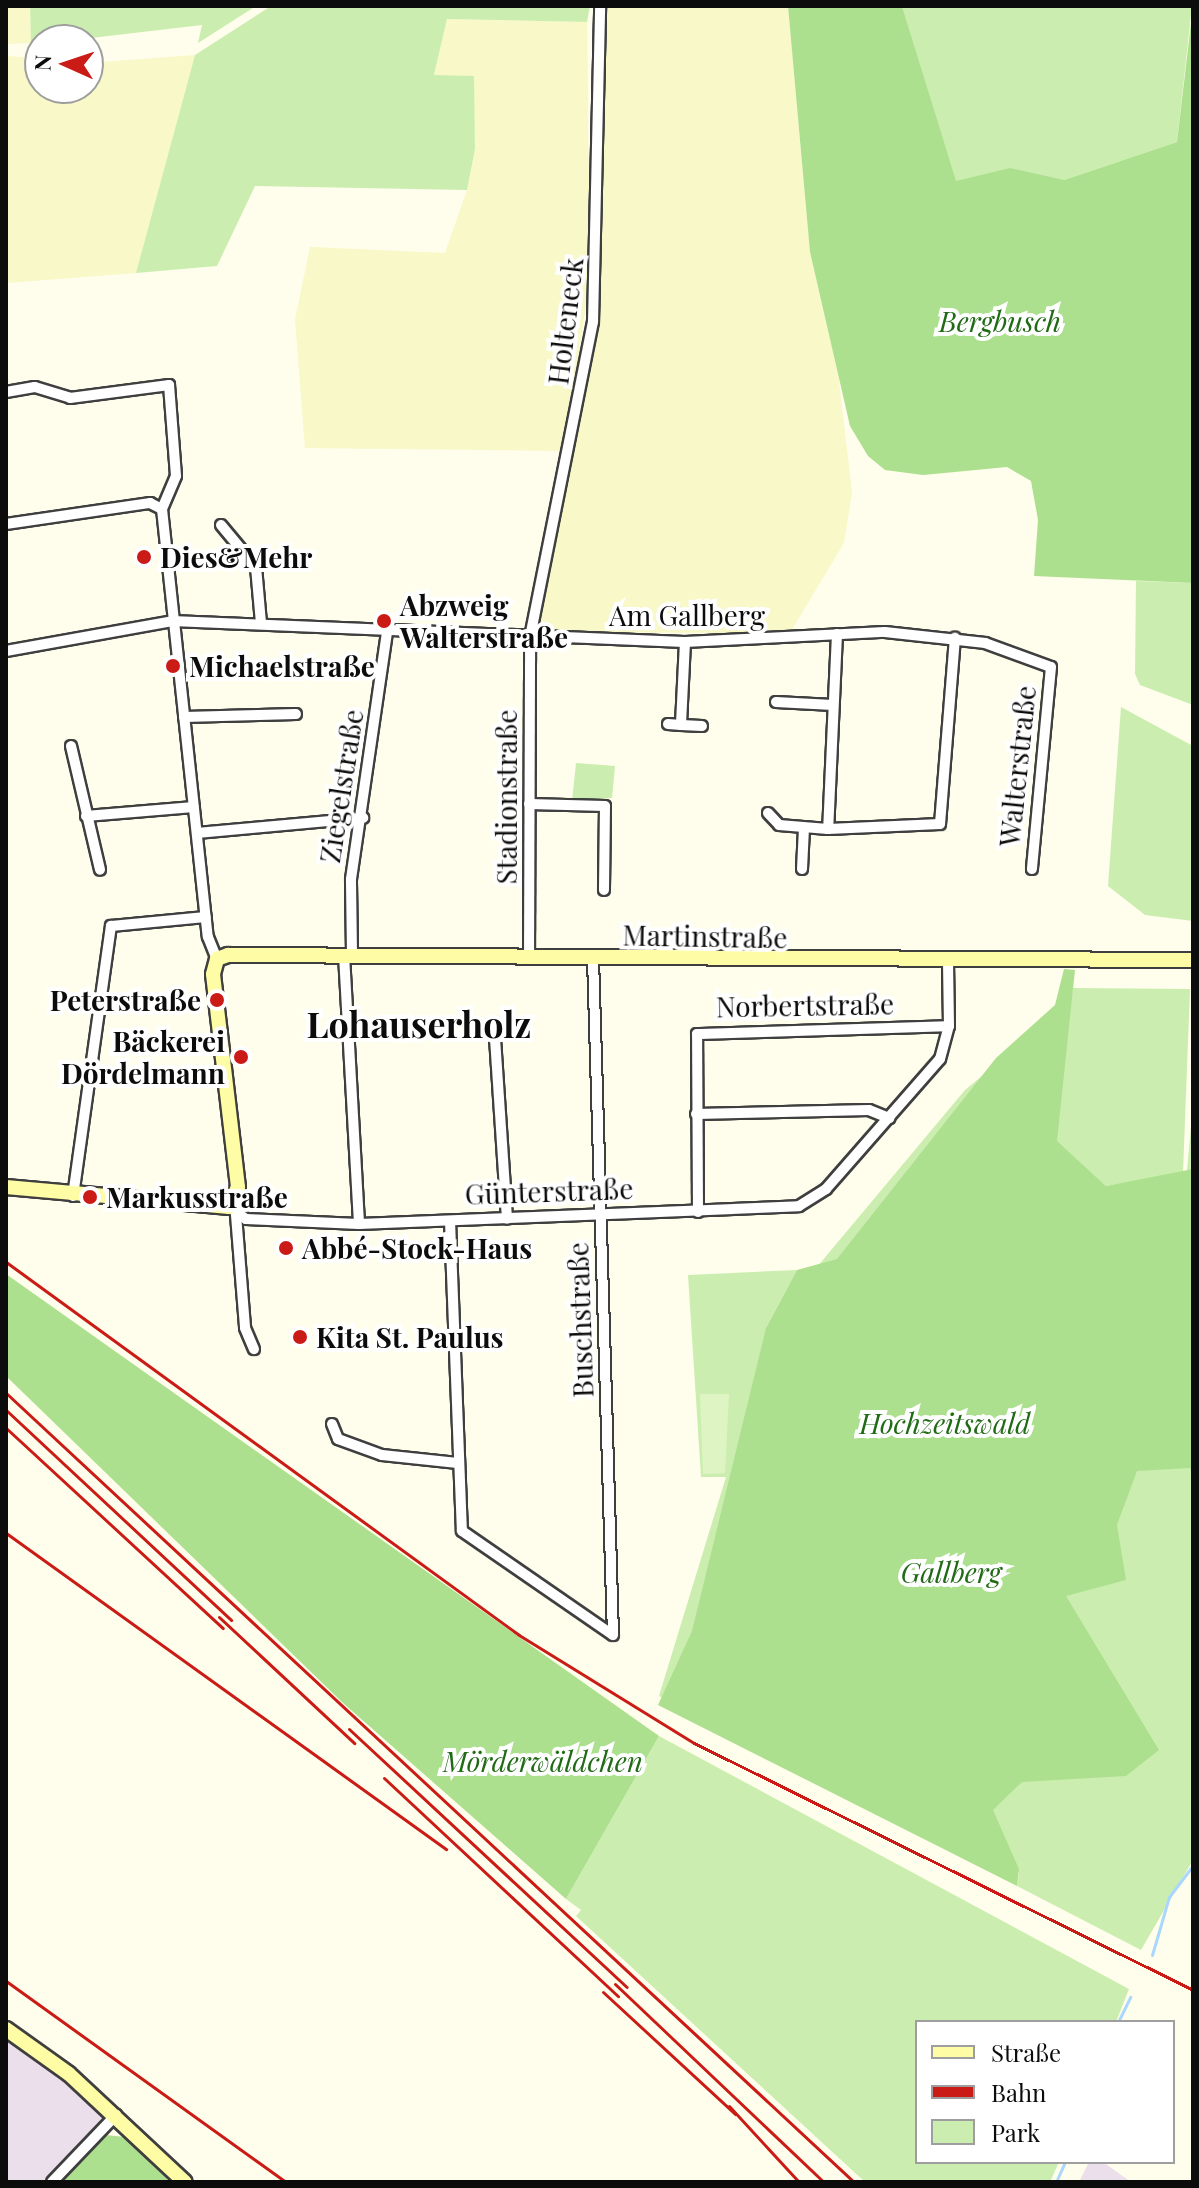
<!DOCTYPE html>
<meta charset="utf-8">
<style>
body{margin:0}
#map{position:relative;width:1199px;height:2188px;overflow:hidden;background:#fffdeb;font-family:"Playfair Display",serif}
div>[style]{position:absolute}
.industrial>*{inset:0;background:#ecdfec}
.farmland>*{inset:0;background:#f8f8c8}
.green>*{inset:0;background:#cbeeb0}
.forest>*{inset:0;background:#ade08e}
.pitch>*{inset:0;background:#dff4c3}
.stream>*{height:3px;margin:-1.5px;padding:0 1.5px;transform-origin:1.5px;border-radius:1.5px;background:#a9d7fd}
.roads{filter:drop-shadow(2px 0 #3f3f3f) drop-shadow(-2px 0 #3f3f3f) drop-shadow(0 2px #3f3f3f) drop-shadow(0 -2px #3f3f3f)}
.street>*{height:10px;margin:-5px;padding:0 5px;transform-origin:5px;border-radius:5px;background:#fff}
.secondary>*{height:14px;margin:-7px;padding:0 7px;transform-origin:7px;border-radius:7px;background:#fffca6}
.rail>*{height:3px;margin:-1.5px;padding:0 1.5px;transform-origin:1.5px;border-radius:1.5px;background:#ca1b16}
.dots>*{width:22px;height:22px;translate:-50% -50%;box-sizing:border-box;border:4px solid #fff;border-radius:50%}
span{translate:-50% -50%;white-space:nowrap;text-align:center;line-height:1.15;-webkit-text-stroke:8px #fff;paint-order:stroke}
.street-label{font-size:28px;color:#0c0c0c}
.park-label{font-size:28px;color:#216a16;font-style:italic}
.poi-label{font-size:28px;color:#0c0c0c;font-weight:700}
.left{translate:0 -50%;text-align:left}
.right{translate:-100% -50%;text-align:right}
.district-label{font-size:36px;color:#0c0c0c;font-weight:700}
.frame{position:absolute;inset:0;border:8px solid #0c0c0c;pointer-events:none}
.legend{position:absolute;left:915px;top:2020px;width:260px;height:144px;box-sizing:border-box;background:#fff;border:2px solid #9e9e9e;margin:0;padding:10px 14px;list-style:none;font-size:24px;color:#0c0c0c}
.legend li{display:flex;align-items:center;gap:16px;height:40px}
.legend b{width:40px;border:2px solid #9e9e9e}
.north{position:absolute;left:24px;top:24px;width:80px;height:80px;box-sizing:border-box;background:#fff;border:2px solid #9e9e9e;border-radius:50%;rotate:273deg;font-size:22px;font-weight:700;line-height:32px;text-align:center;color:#0c0c0c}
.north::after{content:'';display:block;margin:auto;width:28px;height:36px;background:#ca1b16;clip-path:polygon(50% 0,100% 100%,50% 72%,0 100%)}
</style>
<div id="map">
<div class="industrial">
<i style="clip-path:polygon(6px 2024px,114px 2108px,42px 2182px,6px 2182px)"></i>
<i style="clip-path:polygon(1089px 2162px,1103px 2162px,1131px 2182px,1079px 2182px)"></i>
</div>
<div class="farmland">
<i style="clip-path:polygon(6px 6px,30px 6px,31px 43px,6px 44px)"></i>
<i style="clip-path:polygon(605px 6px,788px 6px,810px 252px,838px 373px,852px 492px,844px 543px,790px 633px,537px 632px,596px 342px)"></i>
<i style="clip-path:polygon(447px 19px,587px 22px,590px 278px,564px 451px,305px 448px,295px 320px,310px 247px,445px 253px,467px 190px,475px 149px,473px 76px,434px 76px)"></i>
<i style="clip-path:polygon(195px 55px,136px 273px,6px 283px,6px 56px,40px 58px,40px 88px,88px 88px,88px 63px)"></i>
</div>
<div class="green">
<i style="clip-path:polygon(30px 6px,256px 6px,198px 43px,202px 25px,40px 44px,31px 43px)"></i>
<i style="clip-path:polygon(271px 6px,590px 6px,587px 22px,447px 19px,434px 75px,474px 76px,475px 149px,467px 190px,255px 186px,217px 266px,136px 273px,195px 55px)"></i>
<i style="clip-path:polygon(902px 6px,1192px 6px,1177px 142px,1064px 180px,955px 181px)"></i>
<i style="clip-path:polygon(1136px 581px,1193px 583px,1193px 705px,1140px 685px,1135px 674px)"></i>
<i style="clip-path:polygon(1121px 707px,1193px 746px,1193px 921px,1145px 915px,1108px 886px)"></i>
<i style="clip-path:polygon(576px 763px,615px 766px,612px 798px,572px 801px)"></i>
<i style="clip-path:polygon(1073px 988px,1190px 989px,1183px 1173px,1106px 1186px,1064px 1148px,1063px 1197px,1186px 1182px,1193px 1103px,1193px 1860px,1141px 1950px,1017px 1886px,1019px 1872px,659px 1696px,726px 1477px,701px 1477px,688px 1275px,797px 1270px,766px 1328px,965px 1090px,1071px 1002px)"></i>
<i style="clip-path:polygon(659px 1736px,1129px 1989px,1116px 2022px,917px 2022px,917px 2162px,1059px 2162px,1050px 2182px,865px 2182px,576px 1916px,581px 1910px,566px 1899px)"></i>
</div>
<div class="forest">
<i style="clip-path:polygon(788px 6px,902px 6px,956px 181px,1010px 168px,1064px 180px,1177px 142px,1193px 6px,1193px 583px,1034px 576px,1038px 520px,1031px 481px,1007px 467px,923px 475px,885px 470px,868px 456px,850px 426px,810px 252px)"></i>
<i style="clip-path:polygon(1064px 969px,1075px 970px,1057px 1141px,1106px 1186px,1193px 1169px,1193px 1475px,1190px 1468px,1137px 1471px,1117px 1525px,1126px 1580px,1066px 1596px,1159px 1750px,1126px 1776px,1022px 1782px,993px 1810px,1019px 1869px,1017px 1886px,658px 1705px,692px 1631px,766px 1328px,797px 1270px,837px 1259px,996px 1058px,1055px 1005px)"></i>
<i style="clip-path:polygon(6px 1274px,659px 1736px,566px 1899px,343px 1703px,6px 1376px)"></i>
<i style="clip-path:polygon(106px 2135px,125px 2137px,170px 2182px,57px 2182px)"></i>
</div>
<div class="pitch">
<i style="clip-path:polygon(700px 1394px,729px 1394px,725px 1473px,703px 1474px)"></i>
</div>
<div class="stream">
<i style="left:1152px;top:1955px;width:60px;rotate:-73.7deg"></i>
<i style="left:1169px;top:1897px;width:40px;rotate:-53deg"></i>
<i style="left:1118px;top:2022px;width:28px;rotate:-64deg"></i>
<i style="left:1056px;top:2182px;width:22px;rotate:-66deg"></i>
</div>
<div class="roads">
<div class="street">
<i style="left:6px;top:392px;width:29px;rotate:-10deg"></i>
<i style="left:35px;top:387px;width:37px;rotate:17deg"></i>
<i style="left:70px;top:398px;width:100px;rotate:-7.5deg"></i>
<i style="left:169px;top:385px;width:91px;rotate:85.6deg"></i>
<i style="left:176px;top:476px;width:36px;rotate:113deg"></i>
<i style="left:162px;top:509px;width:430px;rotate:83.9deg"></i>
<i style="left:208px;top:937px;width:24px;rotate:68deg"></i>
<i style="left:6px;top:524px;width:146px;rotate:-8.3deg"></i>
<i style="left:150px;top:503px;width:13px;rotate:27deg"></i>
<i style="left:221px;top:525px;width:55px;rotate:50.2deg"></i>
<i style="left:256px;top:567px;width:56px;rotate:84.9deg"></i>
<i style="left:837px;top:634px;width:195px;rotate:92.6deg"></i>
<i style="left:828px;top:829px;width:112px;rotate:-2.6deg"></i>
<i style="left:940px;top:824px;width:187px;rotate:-85.4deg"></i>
<i style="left:685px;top:642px;width:83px;rotate:92.8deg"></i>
<i style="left:681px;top:725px;width:21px;rotate:3deg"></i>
<i style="left:6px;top:651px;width:169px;rotate:-10.2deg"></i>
<i style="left:172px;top:621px;width:513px;rotate:2.34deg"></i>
<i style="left:685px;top:642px;width:200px;rotate:-2.9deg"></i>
<i style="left:885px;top:632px;width:101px;rotate:6.3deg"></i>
<i style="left:985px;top:643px;width:70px;rotate:20deg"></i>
<i style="left:1051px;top:667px;width:203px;rotate:95.4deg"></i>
<i style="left:776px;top:702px;width:57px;rotate:3deg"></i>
<i style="left:184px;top:717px;width:112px;rotate:-1.5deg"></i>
<i style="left:668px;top:724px;width:13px;rotate:4deg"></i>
<i style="left:71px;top:746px;width:127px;rotate:76.8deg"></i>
<i style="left:529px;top:804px;width:76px;rotate:1.5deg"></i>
<i style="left:605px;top:806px;width:84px;rotate:90.7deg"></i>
<i style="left:768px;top:813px;width:16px;rotate:47deg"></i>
<i style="left:779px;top:825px;width:49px;rotate:4.7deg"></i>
<i style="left:86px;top:816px;width:108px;rotate:-4.8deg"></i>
<i style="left:197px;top:833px;width:167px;rotate:-5.2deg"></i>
<i style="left:802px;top:869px;width:41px;rotate:-87.2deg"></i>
<i style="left:352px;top:954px;width:75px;rotate:-90.8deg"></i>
<i style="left:351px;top:879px;width:256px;rotate:-81.7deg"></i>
<i style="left:344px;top:955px;width:269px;rotate:86.8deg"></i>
<i style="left:529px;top:958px;width:321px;rotate:-89.8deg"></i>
<i style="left:530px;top:637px;width:321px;rotate:-78.7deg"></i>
<i style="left:593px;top:322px;width:316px;rotate:-88.7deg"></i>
<i style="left:494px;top:1023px;width:196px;rotate:86.2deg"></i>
<i style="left:696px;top:1114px;width:173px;rotate:-1.3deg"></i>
<i style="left:869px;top:1110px;width:22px;rotate:22deg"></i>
<i style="left:73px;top:1196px;width:273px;rotate:-82deg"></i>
<i style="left:111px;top:926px;width:95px;rotate:-5.4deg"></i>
<i style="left:229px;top:1207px;width:21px;rotate:35deg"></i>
<i style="left:246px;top:1219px;width:113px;rotate:2.5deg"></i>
<i style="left:359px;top:1224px;width:440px;rotate:-2.3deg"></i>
<i style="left:799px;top:1206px;width:32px;rotate:-32deg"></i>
<i style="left:826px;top:1189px;width:173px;rotate:-48.8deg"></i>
<i style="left:940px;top:1059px;width:34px;rotate:-75deg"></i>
<i style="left:949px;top:1026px;width:62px;rotate:-90.9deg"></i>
<i style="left:698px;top:1212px;width:178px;rotate:-90.3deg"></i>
<i style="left:697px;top:1034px;width:252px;rotate:-1.8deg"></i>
<i style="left:236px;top:1215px;width:113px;rotate:85.4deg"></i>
<i style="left:245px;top:1328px;width:23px;rotate:67deg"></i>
<i style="left:450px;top:1221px;width:310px;rotate:87.8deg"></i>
<i style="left:462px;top:1531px;width:183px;rotate:34.6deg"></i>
<i style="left:613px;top:1635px;width:676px;rotate:-91.69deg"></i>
<i style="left:332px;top:1424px;width:16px;rotate:68deg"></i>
<i style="left:338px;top:1439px;width:47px;rotate:20deg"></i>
<i style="left:382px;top:1455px;width:76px;rotate:6deg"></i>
<i style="left:52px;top:2182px;width:93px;rotate:-46.3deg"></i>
</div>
<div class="secondary">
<i style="left:6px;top:1187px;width:224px;rotate:5.1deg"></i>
<i style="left:229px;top:1207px;width:22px;rotate:-66deg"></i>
<i style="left:238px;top:1187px;width:214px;rotate:-96.7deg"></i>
<i style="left:213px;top:974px;width:16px;rotate:-75deg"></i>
<i style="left:217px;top:959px;width:12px;rotate:-20deg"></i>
<i style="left:228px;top:955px;width:965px;rotate:0.3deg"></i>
<i style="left:6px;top:2029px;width:77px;rotate:35.5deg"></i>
<i style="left:69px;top:2074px;width:158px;rotate:43deg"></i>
</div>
</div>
<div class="rail">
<i style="left:6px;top:1262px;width:634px;rotate:36.02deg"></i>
<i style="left:519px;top:1635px;width:206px;rotate:31.7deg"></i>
<i style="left:694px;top:1743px;width:557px;rotate:26.33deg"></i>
<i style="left:6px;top:1393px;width:1158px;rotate:42.94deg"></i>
<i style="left:6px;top:1410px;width:308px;rotate:43deg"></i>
<i style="left:6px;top:1428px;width:295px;rotate:42.7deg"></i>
<i style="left:6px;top:1533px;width:542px;rotate:35.69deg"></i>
<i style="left:219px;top:1617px;width:185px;rotate:43deg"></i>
<i style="left:349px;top:1729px;width:379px;rotate:42.9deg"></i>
<i style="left:384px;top:1778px;width:320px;rotate:43deg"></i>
<i style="left:6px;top:1981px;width:345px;rotate:35.7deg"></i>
<i style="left:615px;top:1984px;width:288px;rotate:43.5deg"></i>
<i style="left:603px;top:1992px;width:180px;rotate:42.7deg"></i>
<i style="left:729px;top:2106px;width:103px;rotate:47.4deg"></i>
</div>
<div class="dots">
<i style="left:144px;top:557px;background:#ca1b16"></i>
<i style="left:384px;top:621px;background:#ca1b16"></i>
<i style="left:173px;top:666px;background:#ca1b16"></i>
<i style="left:217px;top:1000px;background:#ca1b16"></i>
<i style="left:241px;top:1057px;background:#ca1b16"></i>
<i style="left:90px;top:1197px;background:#ca1b16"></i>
<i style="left:286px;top:1248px;background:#ca1b16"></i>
<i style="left:300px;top:1337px;background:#ca1b16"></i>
</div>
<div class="street-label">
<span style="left:565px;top:321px;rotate:-83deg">Holteneck</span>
<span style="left:687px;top:615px">Am Gallberg</span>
<span style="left:1017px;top:766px;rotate:-84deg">Walterstraße</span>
<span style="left:341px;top:786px;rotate:-81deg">Ziegelstraße</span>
<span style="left:506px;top:797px;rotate:-90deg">Stadionstraße</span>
<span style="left:705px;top:936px;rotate:1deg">Martinstraße</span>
<span style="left:805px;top:1005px;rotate:-1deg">Norbertstraße</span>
<span style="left:549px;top:1191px;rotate:-2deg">Günterstraße</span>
<span style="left:580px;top:1320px;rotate:-92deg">Buschstraße</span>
</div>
<div class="park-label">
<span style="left:1000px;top:321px">Bergbusch</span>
<span style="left:945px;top:1423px">Hochzeitswald</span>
<span style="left:951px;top:1572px">Gallberg</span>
<span style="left:543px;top:1761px">Mörderwäldchen</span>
</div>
<div class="poi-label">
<span class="left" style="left:160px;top:557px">Dies&amp;Mehr</span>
<span class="left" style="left:400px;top:621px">Abzweig<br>Walterstraße</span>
<span class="left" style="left:189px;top:666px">Michaelstraße</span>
<span class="right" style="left:201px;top:1000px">Peterstraße</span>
<span class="right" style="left:225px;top:1057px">Bäckerei<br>Dördelmann</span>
<span class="left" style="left:106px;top:1197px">Markusstraße</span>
<span class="left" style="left:302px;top:1248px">Abbé-Stock-Haus</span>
<span class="left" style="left:316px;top:1337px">Kita St. Paulus</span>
</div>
<div class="district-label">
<span style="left:419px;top:1024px">Lohauserholz</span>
</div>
<div class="frame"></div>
<ul class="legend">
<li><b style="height:10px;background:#fffca6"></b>Straße</li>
<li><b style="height:10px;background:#ca1b16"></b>Bahn</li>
<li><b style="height:22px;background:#cbeeb0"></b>Park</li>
</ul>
<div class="north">N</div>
</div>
